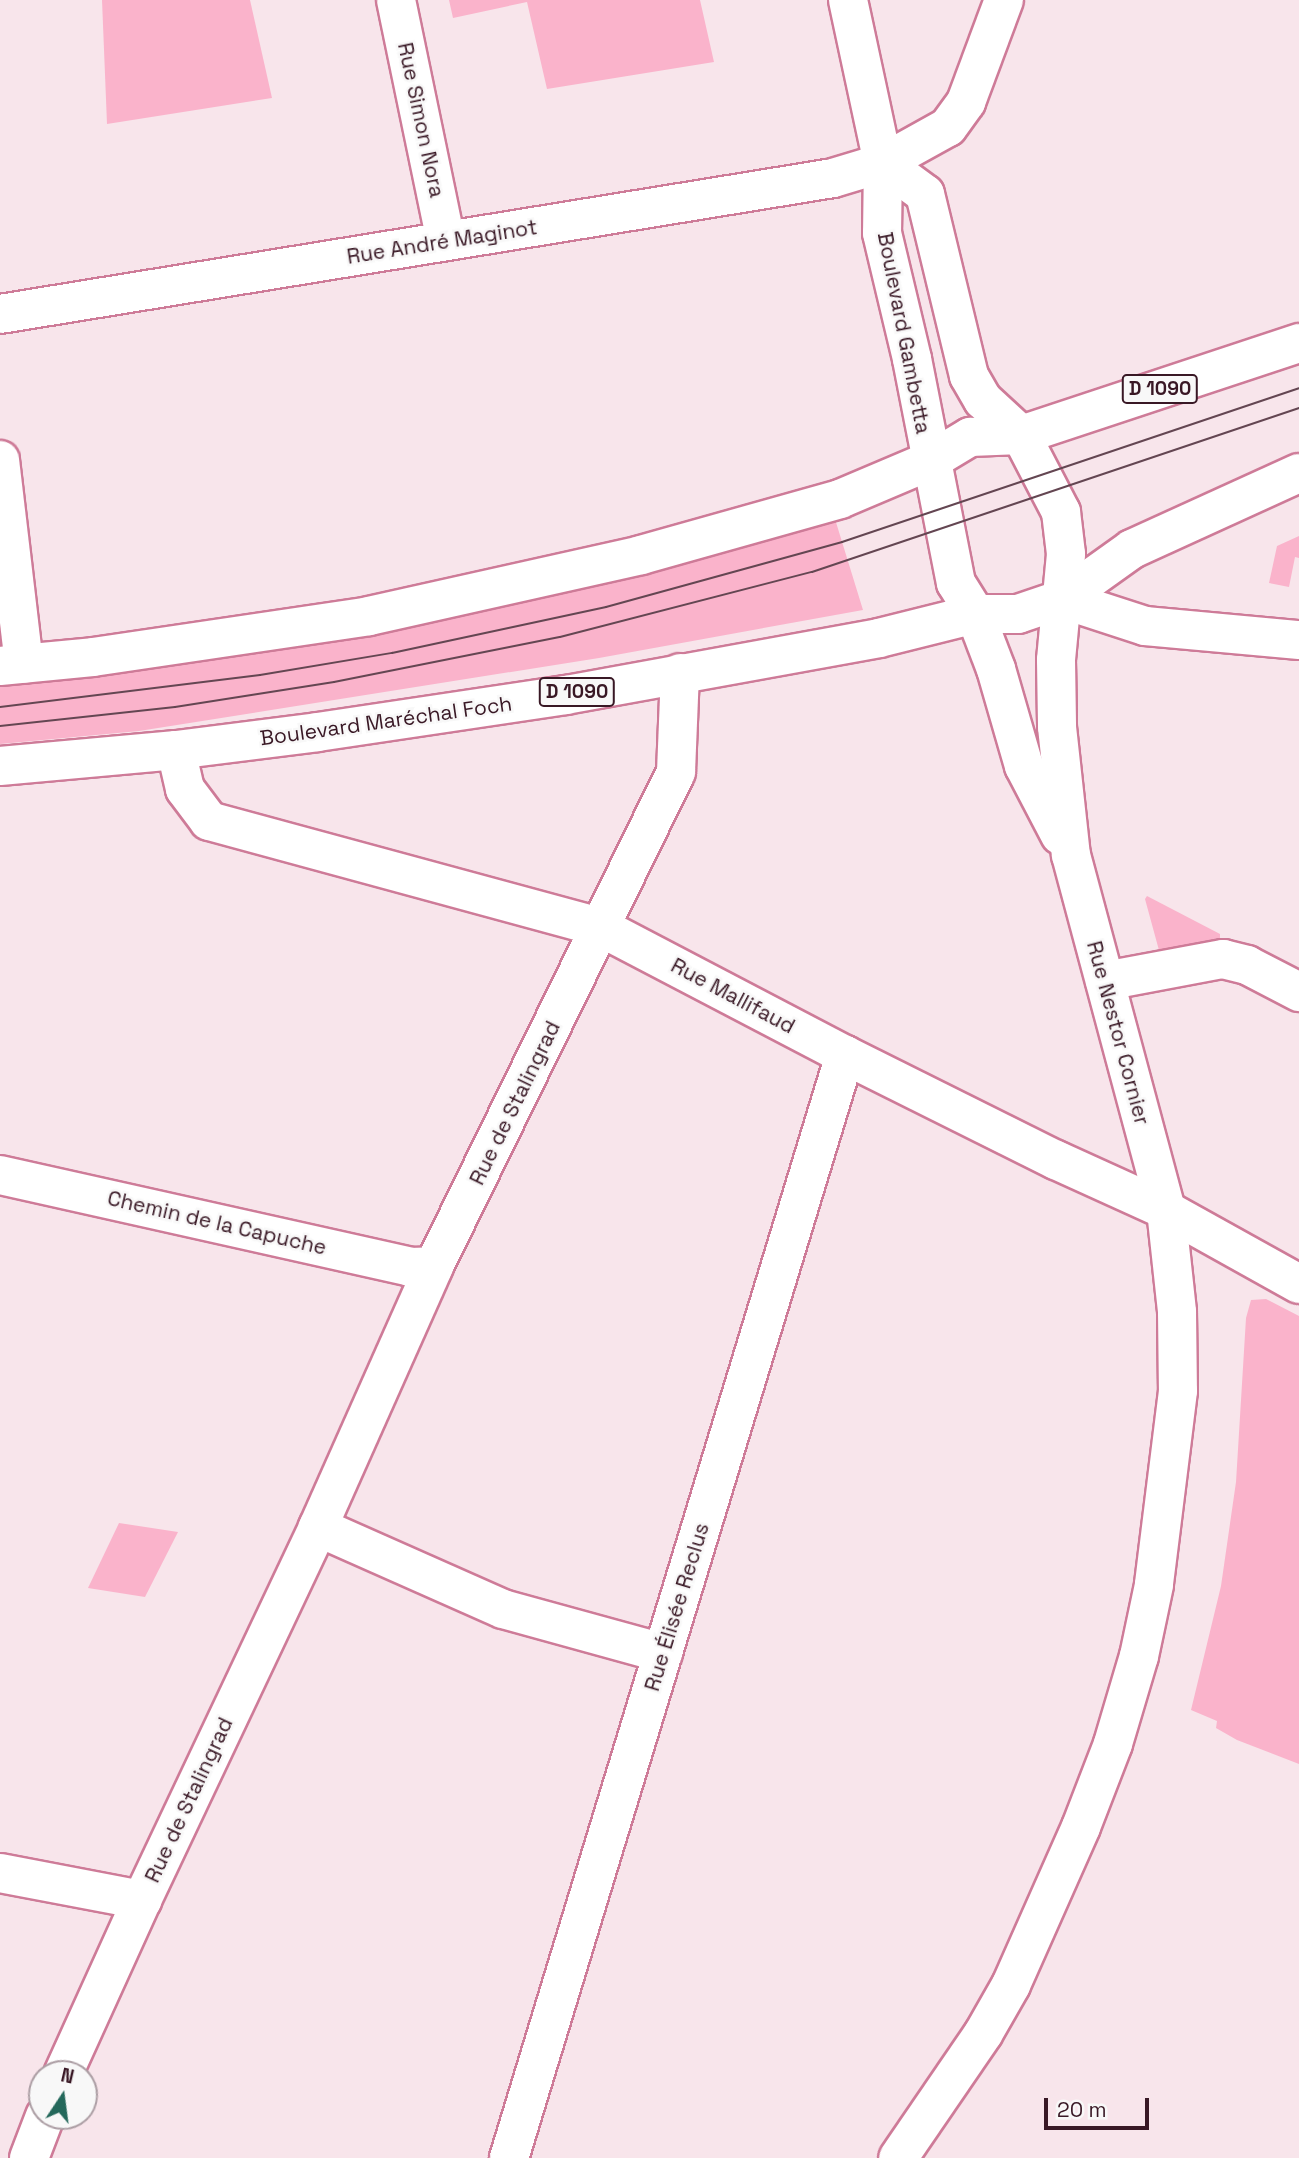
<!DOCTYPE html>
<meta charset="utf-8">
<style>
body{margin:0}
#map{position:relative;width:1299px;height:2158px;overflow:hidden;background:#f8e5eb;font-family:"Space Grotesk",sans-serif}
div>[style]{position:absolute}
.green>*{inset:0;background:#fab3cb}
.roads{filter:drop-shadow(2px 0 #ce7b98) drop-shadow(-2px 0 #ce7b98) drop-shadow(0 2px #ce7b98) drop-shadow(0 -2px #ce7b98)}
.minor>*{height:38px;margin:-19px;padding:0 19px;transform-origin:19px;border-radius:19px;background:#fff}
.tertiary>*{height:38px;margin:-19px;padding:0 19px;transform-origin:19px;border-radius:19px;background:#fff}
.secondary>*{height:38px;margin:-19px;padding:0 19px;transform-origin:19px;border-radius:19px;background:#fff}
.primary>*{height:38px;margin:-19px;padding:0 19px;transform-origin:19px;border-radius:19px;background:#fff}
.tram>*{height:2px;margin:-1px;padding:0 1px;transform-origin:1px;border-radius:1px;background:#644652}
span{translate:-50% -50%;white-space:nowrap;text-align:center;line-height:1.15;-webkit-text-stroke:5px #f8f8f8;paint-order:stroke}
.shield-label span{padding:2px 5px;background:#f8f8f8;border:2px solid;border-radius:5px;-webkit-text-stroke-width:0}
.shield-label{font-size:19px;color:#391825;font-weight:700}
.street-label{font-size:21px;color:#391825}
.north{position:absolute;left:28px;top:2060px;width:70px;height:70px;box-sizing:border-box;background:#f8f8f8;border:2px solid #ac9ea4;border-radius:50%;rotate:13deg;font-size:19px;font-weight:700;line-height:28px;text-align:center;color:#391825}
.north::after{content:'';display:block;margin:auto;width:24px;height:32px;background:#24685b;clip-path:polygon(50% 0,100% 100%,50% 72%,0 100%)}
.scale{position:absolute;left:1044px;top:2098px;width:105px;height:32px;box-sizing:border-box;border:4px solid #391825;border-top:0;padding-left:9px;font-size:21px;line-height:24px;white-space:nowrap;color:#391825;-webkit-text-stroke:5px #f8f8f8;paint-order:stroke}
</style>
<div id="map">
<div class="green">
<i style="clip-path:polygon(102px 0,250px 0,272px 98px,107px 124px)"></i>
<i style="clip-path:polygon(449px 0,700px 0,714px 62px,547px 89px,527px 2px,453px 18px)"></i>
<i style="clip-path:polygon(835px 519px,863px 610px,599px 658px,139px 731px,0 744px,0 684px,377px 632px,520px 603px)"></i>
<i style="clip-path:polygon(1299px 536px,1299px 558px,1295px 557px,1289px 587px,1269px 583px,1277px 546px)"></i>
<i style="clip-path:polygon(1147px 896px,1220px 934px,1220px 940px,1160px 954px,1145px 899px)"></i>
<i style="clip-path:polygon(1266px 1299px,1299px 1316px,1299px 1764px,1237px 1740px,1216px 1728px,1217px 1721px,1191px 1710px,1221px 1586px,1236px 1482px,1246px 1318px,1251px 1300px)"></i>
<i style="clip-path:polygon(119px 1523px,178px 1532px,145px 1597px,88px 1588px)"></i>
</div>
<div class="roads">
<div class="minor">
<i style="left:396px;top:0;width:246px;rotate:78.3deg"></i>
<i style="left:0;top:314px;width:844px;rotate:-9.27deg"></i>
<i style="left:833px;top:178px;width:52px;rotate:-16.7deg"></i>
<i style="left:883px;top:163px;width:74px;rotate:-29deg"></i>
<i style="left:948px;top:127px;width:31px;rotate:-54deg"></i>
<i style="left:966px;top:102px;width:109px;rotate:-69.6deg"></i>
<i style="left:0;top:460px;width:205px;rotate:83.3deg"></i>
<i style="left:176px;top:750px;width:40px;rotate:77deg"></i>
<i style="left:185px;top:789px;width:40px;rotate:53deg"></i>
<i style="left:209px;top:821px;width:407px;rotate:15.2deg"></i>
<i style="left:602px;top:928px;width:274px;rotate:27.6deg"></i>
<i style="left:845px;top:1055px;width:236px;rotate:26.5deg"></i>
<i style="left:1056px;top:1160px;width:121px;rotate:24.4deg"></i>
<i style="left:1166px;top:1210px;width:152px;rotate:29.1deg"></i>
<i style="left:1105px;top:981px;width:120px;rotate:-10.6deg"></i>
<i style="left:1223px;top:959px;width:25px;rotate:14deg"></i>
<i style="left:1247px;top:965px;width:59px;rotate:27.4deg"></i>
<i style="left:0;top:1175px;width:420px;rotate:12.6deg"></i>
<i style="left:410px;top:1267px;width:24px;rotate:-2deg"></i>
<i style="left:318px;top:1527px;width:202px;rotate:23.9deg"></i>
<i style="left:503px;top:1609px;width:166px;rotate:15.4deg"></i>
<i style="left:0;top:1873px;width:145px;rotate:10.8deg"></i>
<i style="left:63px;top:2074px;width:191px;rotate:-65.6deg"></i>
<i style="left:142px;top:1900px;width:412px;rotate:-64.7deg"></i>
<i style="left:318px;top:1527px;width:286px;rotate:-66deg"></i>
<i style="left:434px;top:1266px;width:550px;rotate:-63.9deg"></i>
<i style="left:676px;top:772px;width:99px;rotate:-87.7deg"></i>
<i style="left:29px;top:2158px;width:45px;rotate:-69.1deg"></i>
<i style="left:509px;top:2158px;width:1153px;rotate:-73.06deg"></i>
</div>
<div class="tertiary">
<i style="left:848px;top:0;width:167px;rotate:77.9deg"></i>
<i style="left:883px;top:163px;width:70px;rotate:90.8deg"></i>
<i style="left:882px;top:233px;width:130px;rotate:76.6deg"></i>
<i style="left:912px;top:359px;width:228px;rotate:78.9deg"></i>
<i style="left:956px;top:583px;width:36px;rotate:58deg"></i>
<i style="left:975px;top:614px;width:59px;rotate:69.1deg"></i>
<i style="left:996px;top:669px;width:101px;rotate:73.9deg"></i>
<i style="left:1024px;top:766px;width:78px;rotate:62.4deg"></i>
<i style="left:883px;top:163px;width:52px;rotate:36.4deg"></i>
<i style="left:925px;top:194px;width:187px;rotate:76.4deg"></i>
<i style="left:969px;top:376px;width:28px;rotate:60deg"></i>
<i style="left:983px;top:400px;width:52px;rotate:42.6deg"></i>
<i style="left:1021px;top:435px;width:87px;rotate:62.5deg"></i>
<i style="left:1061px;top:512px;width:42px;rotate:83.2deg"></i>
<i style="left:1066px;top:554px;width:106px;rotate:95.4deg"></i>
<i style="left:1056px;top:660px;width:67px;rotate:89.1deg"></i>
<i style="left:1057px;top:727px;width:129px;rotate:83.8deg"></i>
<i style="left:1071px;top:855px;width:367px;rotate:75deg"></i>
<i style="left:1166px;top:1210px;width:103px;rotate:83.8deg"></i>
<i style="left:1177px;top:1312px;width:79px;rotate:89.3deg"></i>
<i style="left:1178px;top:1391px;width:195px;rotate:97.1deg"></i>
<i style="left:1154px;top:1585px;width:73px;rotate:101.9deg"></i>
<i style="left:1139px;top:1656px;width:92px;rotate:106.5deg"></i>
<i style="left:1113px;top:1744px;width:89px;rotate:111.1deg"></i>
<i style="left:1081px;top:1827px;width:173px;rotate:113.9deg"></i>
<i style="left:1011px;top:1985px;width:56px;rotate:119.7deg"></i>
<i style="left:983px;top:2034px;width:150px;rotate:124.4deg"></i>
</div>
<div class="secondary">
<i style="left:1062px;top:599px;width:87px;rotate:18deg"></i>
<i style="left:1145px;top:626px;width:155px;rotate:5.2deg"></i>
</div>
<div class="primary">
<i style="left:0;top:666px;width:93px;rotate:-5.5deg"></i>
<i style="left:93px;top:657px;width:279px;rotate:-8.4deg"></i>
<i style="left:369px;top:616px;width:279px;rotate:-12.6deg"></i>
<i style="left:641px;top:555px;width:207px;rotate:-15.7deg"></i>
<i style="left:840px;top:499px;width:98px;rotate:-22.9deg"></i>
<i style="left:930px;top:461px;width:47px;rotate:-31deg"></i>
<i style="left:970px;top:437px;width:51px;rotate:-2.2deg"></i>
<i style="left:1021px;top:435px;width:293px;rotate:-18.3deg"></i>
<i style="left:0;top:766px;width:177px;rotate:-5.2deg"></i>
<i style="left:176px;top:750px;width:143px;rotate:-7.2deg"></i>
<i style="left:318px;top:732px;width:251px;rotate:-8.5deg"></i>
<i style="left:566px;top:695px;width:318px;rotate:-10.3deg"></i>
<i style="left:879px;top:638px;width:99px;rotate:-14deg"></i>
<i style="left:975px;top:614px;width:43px"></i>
<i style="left:1018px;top:614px;width:46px;rotate:-18.8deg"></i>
<i style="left:1062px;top:599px;width:86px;rotate:-35.5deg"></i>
<i style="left:1132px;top:549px;width:183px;rotate:-24.5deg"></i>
</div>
</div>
<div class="tram">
<i style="left:0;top:707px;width:262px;rotate:-7deg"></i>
<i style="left:260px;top:675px;width:134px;rotate:-9.5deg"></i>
<i style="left:392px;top:653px;width:219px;rotate:-12.1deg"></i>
<i style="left:606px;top:607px;width:245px;rotate:-15.4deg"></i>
<i style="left:842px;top:542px;width:482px;rotate:-18.6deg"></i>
<i style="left:0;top:726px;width:176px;rotate:-6.2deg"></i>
<i style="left:175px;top:707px;width:161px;rotate:-8.9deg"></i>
<i style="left:334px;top:682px;width:230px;rotate:-11.3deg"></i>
<i style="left:560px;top:637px;width:260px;rotate:-14.5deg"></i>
<i style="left:812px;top:572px;width:514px;rotate:-18.61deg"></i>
</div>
<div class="shield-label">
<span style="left:1160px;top:389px">D 1090</span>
<span style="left:577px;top:692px">D 1090</span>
</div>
<div class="street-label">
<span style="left:421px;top:120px;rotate:78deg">Rue Simon Nora</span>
<span style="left:442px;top:242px;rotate:-9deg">Rue André Maginot</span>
<span style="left:904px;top:333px;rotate:79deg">Boulevard Gambetta</span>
<span style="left:386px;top:721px;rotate:-8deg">Boulevard Maréchal Foch</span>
<span style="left:733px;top:996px;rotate:28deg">Rue Mallifaud</span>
<span style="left:1118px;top:1033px;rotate:75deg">Rue Nestor Cornier</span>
<span style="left:515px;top:1103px;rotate:-64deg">Rue de Stalingrad</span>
<span style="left:217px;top:1223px;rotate:13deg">Chemin de la Capuche</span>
<span style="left:677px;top:1607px;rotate:-73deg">Rue Élisée Reclus</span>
<span style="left:189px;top:1800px;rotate:-65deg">Rue de Stalingrad</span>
</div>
<div class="north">N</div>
<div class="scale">20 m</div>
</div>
